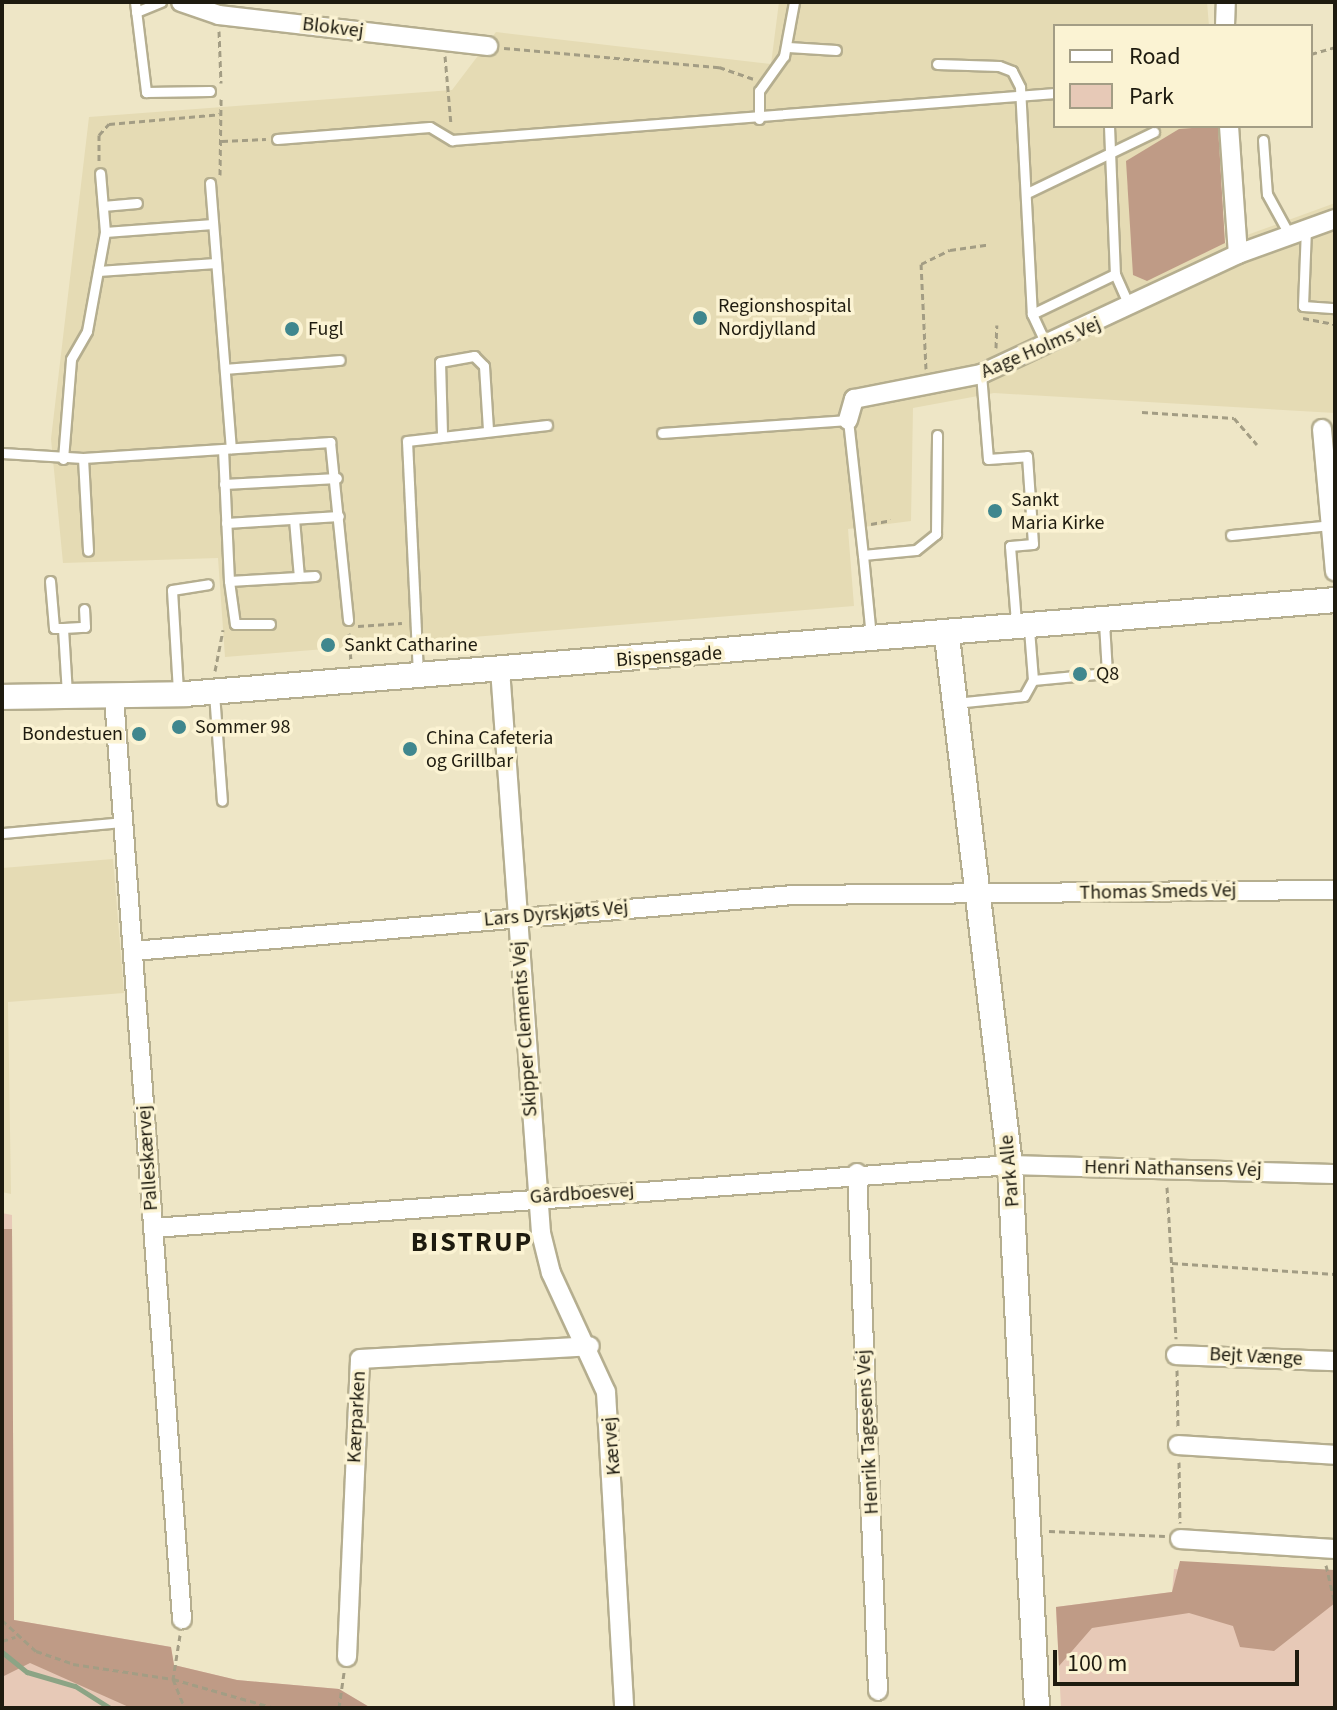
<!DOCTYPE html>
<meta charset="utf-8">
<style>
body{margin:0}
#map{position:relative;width:1337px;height:1710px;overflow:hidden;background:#eee6c6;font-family:"Source Sans 3",sans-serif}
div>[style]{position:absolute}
.built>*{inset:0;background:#e5dbb4}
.green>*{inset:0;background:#e7c9b7}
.forest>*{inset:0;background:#bf9b86}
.stream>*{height:5px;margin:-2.5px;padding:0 2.5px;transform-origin:2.5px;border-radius:2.5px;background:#8ca485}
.path>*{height:3px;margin-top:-1.5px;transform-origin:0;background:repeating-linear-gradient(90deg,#a39d84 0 6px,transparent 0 10px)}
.roads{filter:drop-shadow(2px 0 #b5ae8f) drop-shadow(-2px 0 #b5ae8f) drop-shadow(0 2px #b5ae8f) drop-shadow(0 -2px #b5ae8f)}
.lane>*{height:9px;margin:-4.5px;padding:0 4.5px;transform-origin:4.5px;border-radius:4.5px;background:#fff}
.street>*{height:18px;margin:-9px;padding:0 9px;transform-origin:9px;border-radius:9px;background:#fff}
.secondary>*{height:24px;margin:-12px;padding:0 12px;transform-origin:12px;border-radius:12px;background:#fff}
.dots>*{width:22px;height:22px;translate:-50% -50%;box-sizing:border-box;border:4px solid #fbf3d3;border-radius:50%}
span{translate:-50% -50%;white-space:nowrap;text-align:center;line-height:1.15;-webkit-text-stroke:7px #fbf3d3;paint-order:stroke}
.street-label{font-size:20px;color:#1e1b0f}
.poi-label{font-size:20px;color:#1e1b0f}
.left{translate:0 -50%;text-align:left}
.right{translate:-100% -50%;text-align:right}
.district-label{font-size:28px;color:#1e1b0f;font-weight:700;letter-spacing:2px}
.frame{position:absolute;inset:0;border:4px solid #1e1b0f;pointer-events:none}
.legend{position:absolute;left:1053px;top:24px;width:260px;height:104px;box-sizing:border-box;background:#fbf3d3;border:2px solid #a39d85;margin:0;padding:10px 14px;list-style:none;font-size:24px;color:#1e1b0f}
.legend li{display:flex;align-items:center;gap:16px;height:40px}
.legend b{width:40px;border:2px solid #a39d85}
.scale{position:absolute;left:1053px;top:1650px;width:246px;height:36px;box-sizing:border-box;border:4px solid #1e1b0f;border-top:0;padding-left:10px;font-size:24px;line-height:28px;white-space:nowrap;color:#1e1b0f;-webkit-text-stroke:6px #fbf3d3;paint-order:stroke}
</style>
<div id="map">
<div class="built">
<i style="clip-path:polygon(779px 2px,1207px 2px,1209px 26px,1055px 26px,1055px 126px,1216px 126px,1225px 243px,1335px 203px,1335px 413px,994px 393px,913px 408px,911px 521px,848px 529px,854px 606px,225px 657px,218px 558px,63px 563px,51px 439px,89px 117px,452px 90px,496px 32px,771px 64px)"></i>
<i style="clip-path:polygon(113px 859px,124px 993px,8px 1002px,11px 1194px,2px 1192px,2px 868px)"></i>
</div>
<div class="green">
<i style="clip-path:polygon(2px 1213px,12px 1215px,14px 1620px,171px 1647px,174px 1665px,237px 1680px,339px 1689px,371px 1708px,2px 1708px)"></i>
<i style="clip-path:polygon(1174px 1569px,1335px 1578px,1335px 1708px,1061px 1708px,1056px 1607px,1172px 1592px)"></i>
</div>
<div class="forest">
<i style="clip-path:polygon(1218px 126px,1225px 243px,1147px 281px,1133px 275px,1126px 161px,1179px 129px)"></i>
<i style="clip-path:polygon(2px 1229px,12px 1229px,14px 1620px,171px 1647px,174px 1665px,237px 1680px,339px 1689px,371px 1708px,131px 1708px,30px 1663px,2px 1677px)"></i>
<i style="clip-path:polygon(1180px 1561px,1335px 1570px,1335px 1603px,1274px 1651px,1240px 1647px,1233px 1626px,1189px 1613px,1092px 1628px,1059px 1666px,1056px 1607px,1172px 1592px)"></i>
</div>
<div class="stream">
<i style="left:2px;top:1652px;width:32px;rotate:39deg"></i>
<i style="left:27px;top:1672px;width:50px;rotate:16.3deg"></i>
<i style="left:75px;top:1686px;width:41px;rotate:32.2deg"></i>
</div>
<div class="path">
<i style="left:219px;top:31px;width:52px;rotate:87.8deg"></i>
<i style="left:504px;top:48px;width:216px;rotate:5.1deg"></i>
<i style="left:719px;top:67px;width:36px;rotate:19deg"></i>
<i style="left:1311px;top:54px;width:25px;rotate:-16deg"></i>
<i style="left:445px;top:56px;width:68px;rotate:85deg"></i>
<i style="left:222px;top:141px;width:44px;rotate:-2.6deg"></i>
<i style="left:99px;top:161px;width:26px;rotate:-90deg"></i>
<i style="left:99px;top:135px;width:15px;rotate:-48deg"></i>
<i style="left:109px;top:124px;width:111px;rotate:-5.1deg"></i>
<i style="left:220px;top:175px;width:76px;rotate:-89.2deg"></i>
<i style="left:1303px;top:318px;width:33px;rotate:11deg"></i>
<i style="left:996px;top:348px;width:23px;rotate:-88deg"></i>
<i style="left:926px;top:369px;width:105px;rotate:-92.7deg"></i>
<i style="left:921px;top:264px;width:32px;rotate:-26deg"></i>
<i style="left:950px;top:250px;width:37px;rotate:-8deg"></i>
<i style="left:1142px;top:412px;width:92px;rotate:3.7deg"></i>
<i style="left:1234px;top:418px;width:35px;rotate:49deg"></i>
<i style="left:871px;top:524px;width:20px;rotate:-11deg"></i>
<i style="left:358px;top:626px;width:44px;rotate:-3.9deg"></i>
<i style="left:349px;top:633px;width:28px;rotate:86deg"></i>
<i style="left:215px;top:671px;width:42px;rotate:-79deg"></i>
<i style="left:1167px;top:1187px;width:152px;rotate:86.6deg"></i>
<i style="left:1172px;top:1263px;width:163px;rotate:3.9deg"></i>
<i style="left:1177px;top:1370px;width:57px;rotate:89deg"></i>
<i style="left:1179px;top:1462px;width:61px;rotate:89.1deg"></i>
<i style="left:1049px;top:1531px;width:116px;rotate:2.5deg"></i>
<i style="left:1326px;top:1565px;width:39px;rotate:77deg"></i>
<i style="left:2px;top:1620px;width:46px;rotate:42.4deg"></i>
<i style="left:36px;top:1651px;width:39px;rotate:19deg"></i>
<i style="left:73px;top:1664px;width:101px;rotate:8.5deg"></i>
<i style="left:173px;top:1679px;width:106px;rotate:15.9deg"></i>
<i style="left:180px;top:1635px;width:45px;rotate:99deg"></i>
<i style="left:173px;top:1679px;width:31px;rotate:68deg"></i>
<i style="left:2px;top:1641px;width:14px;rotate:-17deg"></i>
<i style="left:339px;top:1708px;width:36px;rotate:-82deg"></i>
</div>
<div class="roads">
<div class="lane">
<i style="left:135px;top:2px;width:91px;rotate:83deg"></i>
<i style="left:146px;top:92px;width:64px;rotate:-0.9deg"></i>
<i style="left:136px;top:12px;width:27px;rotate:-22deg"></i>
<i style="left:788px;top:47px;width:48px;rotate:3.6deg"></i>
<i style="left:937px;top:64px;width:62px;rotate:1.8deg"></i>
<i style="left:999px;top:66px;width:14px;rotate:21deg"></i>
<i style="left:1012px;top:71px;width:18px;rotate:63deg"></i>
<i style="left:1020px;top:87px;width:227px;rotate:87deg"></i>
<i style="left:1032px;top:314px;width:33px;rotate:65deg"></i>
<i style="left:759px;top:119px;width:28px;rotate:-90deg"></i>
<i style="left:759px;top:91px;width:43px;rotate:-54.5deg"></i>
<i style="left:784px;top:56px;width:55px;rotate:-79.5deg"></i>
<i style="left:1109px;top:126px;width:148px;rotate:87.7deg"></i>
<i style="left:1115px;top:274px;width:36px;rotate:66deg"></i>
<i style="left:277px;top:139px;width:153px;rotate:-4.5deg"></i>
<i style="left:430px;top:127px;width:26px;rotate:31deg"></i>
<i style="left:452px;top:140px;width:605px;rotate:-4.46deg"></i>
<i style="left:1263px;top:140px;width:54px;rotate:85.8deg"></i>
<i style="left:1267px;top:194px;width:46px;rotate:61.2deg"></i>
<i style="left:210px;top:183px;width:266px;rotate:85.5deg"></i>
<i style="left:1027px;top:193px;width:141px;rotate:-25.7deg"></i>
<i style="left:103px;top:206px;width:34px;rotate:-5deg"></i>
<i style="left:1306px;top:228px;width:78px;rotate:92.2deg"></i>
<i style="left:1303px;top:306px;width:32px;rotate:4deg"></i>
<i style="left:105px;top:232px;width:108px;rotate:-4.2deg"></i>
<i style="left:98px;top:271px;width:118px;rotate:-3.9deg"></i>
<i style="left:1032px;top:314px;width:92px;rotate:-25.7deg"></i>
<i style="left:225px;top:369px;width:115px;rotate:-4.5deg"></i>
<i style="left:981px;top:374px;width:85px;rotate:85.3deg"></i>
<i style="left:988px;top:459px;width:39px;rotate:-4deg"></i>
<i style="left:1027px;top:456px;width:88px;rotate:86.1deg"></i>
<i style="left:1033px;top:544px;width:23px;rotate:175deg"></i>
<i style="left:1010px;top:546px;width:77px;rotate:85.5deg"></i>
<i style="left:442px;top:433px;width:71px;rotate:-91.6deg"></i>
<i style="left:440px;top:362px;width:35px;rotate:-10deg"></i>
<i style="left:474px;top:356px;width:14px;rotate:45deg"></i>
<i style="left:484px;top:366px;width:64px;rotate:86.4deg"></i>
<i style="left:662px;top:433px;width:186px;rotate:-4deg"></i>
<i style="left:848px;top:420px;width:136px;rotate:83.7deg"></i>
<i style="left:223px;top:449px;width:132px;rotate:87.4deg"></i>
<i style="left:229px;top:581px;width:86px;rotate:-3.3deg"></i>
<i style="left:2px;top:453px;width:81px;rotate:3.5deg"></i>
<i style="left:83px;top:458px;width:248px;rotate:-3.7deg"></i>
<i style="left:330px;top:442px;width:179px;rotate:84.2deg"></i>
<i style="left:83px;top:458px;width:93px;rotate:86.9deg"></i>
<i style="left:63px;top:459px;width:100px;rotate:-85.4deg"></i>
<i style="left:71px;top:359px;width:32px;rotate:-60deg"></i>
<i style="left:87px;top:331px;width:101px;rotate:-79.7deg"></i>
<i style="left:105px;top:232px;width:59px;rotate:-94.8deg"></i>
<i style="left:224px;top:484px;width:113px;rotate:-3deg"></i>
<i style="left:294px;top:519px;width:58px;rotate:85.1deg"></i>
<i style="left:226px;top:523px;width:113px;rotate:-3.5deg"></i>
<i style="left:1231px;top:535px;width:100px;rotate:-5.7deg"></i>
<i style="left:50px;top:581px;width:47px;rotate:85.1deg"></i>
<i style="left:54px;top:628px;width:9px"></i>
<i style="left:229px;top:581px;width:43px;rotate:82.1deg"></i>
<i style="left:235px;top:624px;width:35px"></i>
<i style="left:1029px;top:629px;width:51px;rotate:85.5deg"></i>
<i style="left:871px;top:637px;width:82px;rotate:-95.6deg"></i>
<i style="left:863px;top:555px;width:53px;rotate:-5.4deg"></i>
<i style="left:916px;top:550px;width:26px;rotate:-39deg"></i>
<i style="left:936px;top:534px;width:99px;rotate:-89.4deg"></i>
<i style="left:418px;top:674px;width:233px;rotate:-92.7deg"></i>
<i style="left:407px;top:441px;width:141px;rotate:-6.5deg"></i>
<i style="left:178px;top:691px;width:101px;rotate:-93.4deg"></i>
<i style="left:172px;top:590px;width:36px;rotate:-9deg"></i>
<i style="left:214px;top:693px;width:108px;rotate:85.8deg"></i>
<i style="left:67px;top:694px;width:66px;rotate:-93.5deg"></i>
<i style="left:63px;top:628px;width:22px;rotate:-3deg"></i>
<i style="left:85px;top:627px;width:18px;rotate:-93deg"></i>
<i style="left:955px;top:703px;width:69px;rotate:-5.8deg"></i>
<i style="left:1024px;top:696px;width:18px;rotate:-61deg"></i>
<i style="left:1033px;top:680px;width:74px;rotate:-5.4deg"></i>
<i style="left:1107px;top:673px;width:51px;rotate:-93.4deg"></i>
<i style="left:2px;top:833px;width:121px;rotate:-5.2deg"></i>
</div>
<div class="street">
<i style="left:181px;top:2px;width:40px;rotate:18.9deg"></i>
<i style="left:219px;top:15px;width:271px;rotate:6.6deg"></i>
<i style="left:1225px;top:26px;width:24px;rotate:-88deg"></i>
<i style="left:1229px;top:126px;width:128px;rotate:86deg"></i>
<i style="left:848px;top:420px;width:22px;rotate:-74deg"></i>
<i style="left:854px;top:399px;width:129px;rotate:-11.1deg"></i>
<i style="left:981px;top:374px;width:284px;rotate:-25deg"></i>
<i style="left:1238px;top:254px;width:103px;rotate:-19.8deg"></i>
<i style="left:1322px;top:429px;width:143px;rotate:84.8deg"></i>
<i style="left:500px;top:669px;width:565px;rotate:85.84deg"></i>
<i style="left:541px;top:1233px;width:41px;rotate:76deg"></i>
<i style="left:551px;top:1273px;width:131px;rotate:65.2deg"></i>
<i style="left:606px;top:1392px;width:317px;rotate:86.7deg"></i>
<i style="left:114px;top:697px;width:925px;rotate:85.78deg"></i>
<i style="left:133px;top:951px;width:662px;rotate:-4.85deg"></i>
<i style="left:793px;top:895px;width:542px;rotate:-0.53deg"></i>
<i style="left:857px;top:1173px;width:518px;rotate:87.68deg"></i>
<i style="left:153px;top:1228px;width:859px;rotate:-4.2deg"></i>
<i style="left:1010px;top:1165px;width:325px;rotate:1.6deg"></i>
<i style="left:1176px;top:1355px;width:159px;rotate:2.2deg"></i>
<i style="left:1178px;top:1445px;width:157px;rotate:3.6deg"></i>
<i style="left:1180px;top:1539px;width:155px;rotate:3.7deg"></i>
<i style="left:347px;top:1657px;width:298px;rotate:-87.5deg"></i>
<i style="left:360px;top:1359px;width:230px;rotate:-3.2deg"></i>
</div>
<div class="secondary">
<i style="left:947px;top:637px;width:532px;rotate:83.2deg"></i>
<i style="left:1010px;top:1165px;width:544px;rotate:87.15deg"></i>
<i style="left:2px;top:697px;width:183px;rotate:-0.9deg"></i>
<i style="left:185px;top:694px;width:1154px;rotate:-4.67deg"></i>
</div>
</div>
<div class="dots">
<i style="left:700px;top:318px;background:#40878e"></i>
<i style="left:292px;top:329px;background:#40878e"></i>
<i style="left:995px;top:511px;background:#40878e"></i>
<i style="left:328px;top:645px;background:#40878e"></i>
<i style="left:1080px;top:674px;background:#40878e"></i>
<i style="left:179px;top:727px;background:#40878e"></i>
<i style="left:139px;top:734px;background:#40878e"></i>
<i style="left:410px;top:749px;background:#40878e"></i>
</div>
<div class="street-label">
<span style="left:333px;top:28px;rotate:7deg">Blokvej</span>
<span style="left:1041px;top:348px;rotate:-23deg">Aage Holms Vej</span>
<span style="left:669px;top:657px;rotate:-4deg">Bispensgade</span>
<span style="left:1158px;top:892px;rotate:-1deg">Thomas Smeds Vej</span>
<span style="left:556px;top:914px;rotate:-5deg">Lars Dyrskjøts Vej</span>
<span style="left:525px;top:1029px;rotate:-94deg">Skipper Clements Vej</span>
<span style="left:148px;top:1158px;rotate:-94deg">Palleskærvej</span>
<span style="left:1173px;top:1169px;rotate:1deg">Henri Nathansens Vej</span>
<span style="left:1010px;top:1171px;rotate:-95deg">Park Alle</span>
<span style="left:582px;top:1194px;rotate:-4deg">Gårdboesvej</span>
<span style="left:1256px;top:1357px;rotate:3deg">Bejt Vænge</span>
<span style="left:357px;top:1417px;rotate:-87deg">Kærparken</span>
<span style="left:868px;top:1432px;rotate:-93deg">Henrik Tagesens Vej</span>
<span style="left:612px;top:1446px;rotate:-95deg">Kærvej</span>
</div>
<div class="poi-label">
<span class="left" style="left:718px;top:318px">Regionshospital<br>Nordjylland</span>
<span class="left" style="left:308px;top:329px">Fugl</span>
<span class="left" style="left:1011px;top:512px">Sankt<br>Maria Kirke</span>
<span class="left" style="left:344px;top:645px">Sankt Catharine</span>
<span class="left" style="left:1096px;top:674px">Q8</span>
<span class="left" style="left:195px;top:727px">Sommer 98</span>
<span class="right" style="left:123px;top:734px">Bondestuen</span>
<span class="left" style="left:426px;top:750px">China Cafeteria<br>og Grillbar</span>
</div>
<div class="district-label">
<span style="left:472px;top:1242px">BISTRUP</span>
</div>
<div class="frame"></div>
<ul class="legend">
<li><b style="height:10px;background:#fff"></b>Road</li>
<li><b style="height:22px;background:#e7c9b7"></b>Park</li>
</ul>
<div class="scale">100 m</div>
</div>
